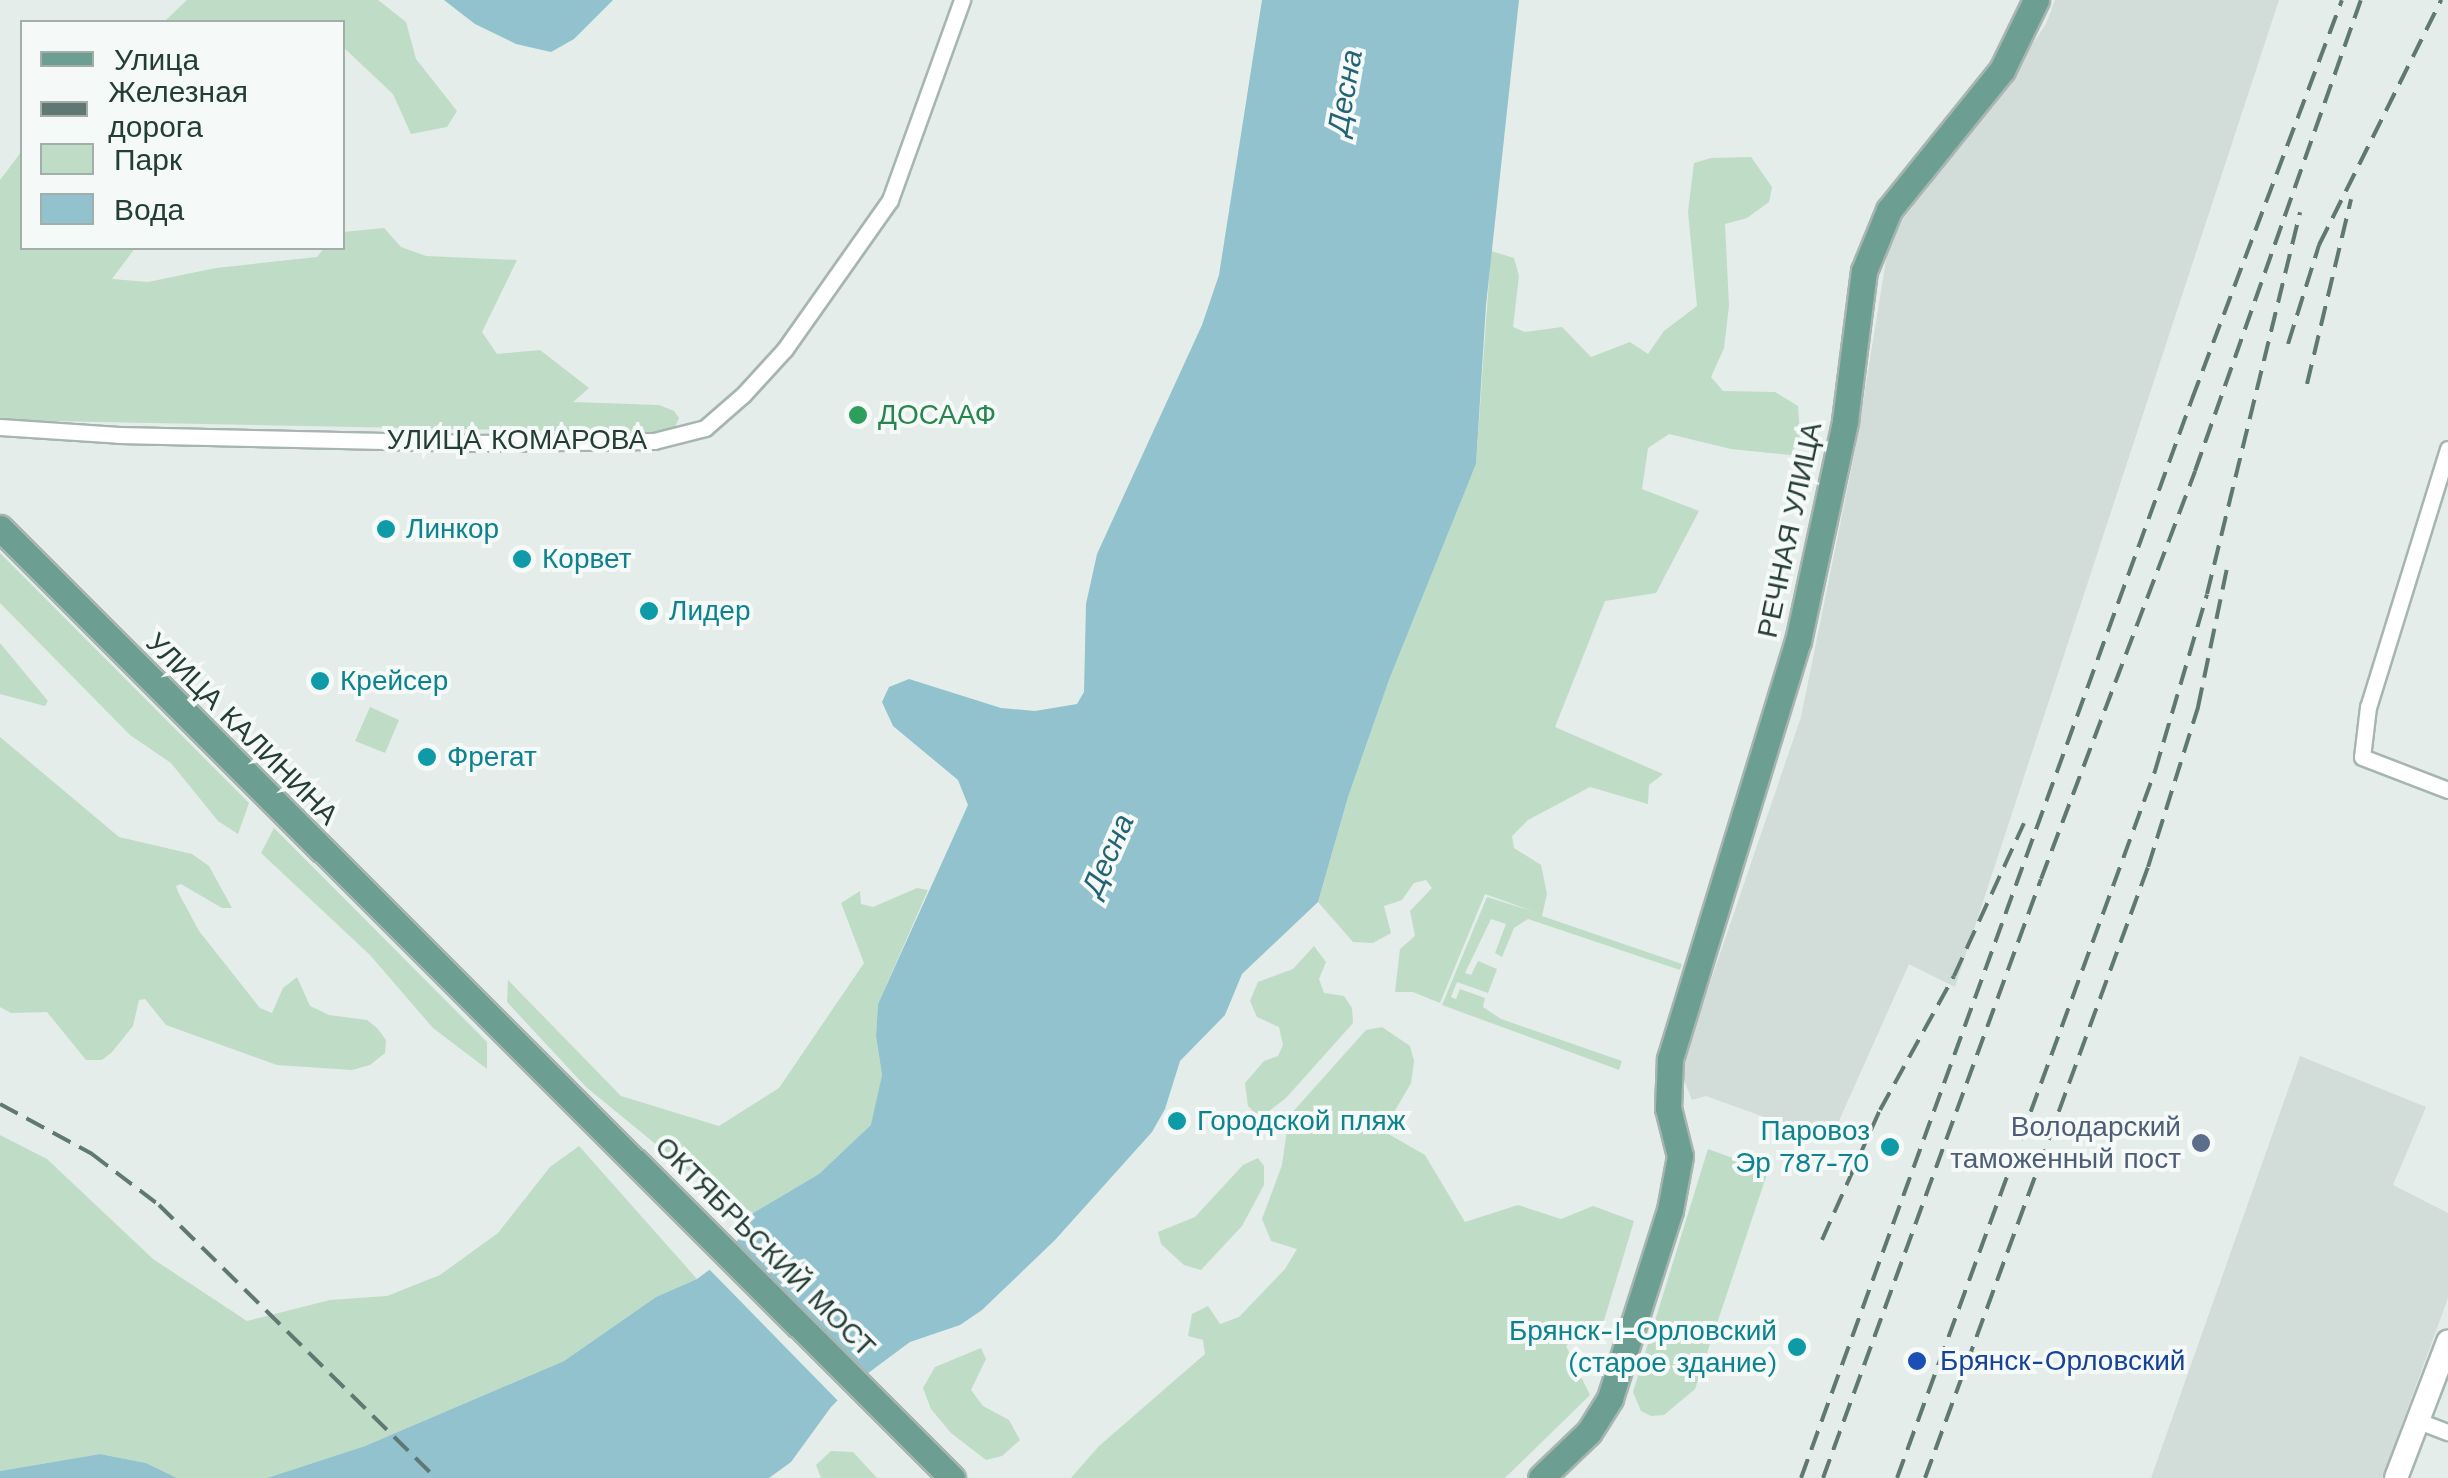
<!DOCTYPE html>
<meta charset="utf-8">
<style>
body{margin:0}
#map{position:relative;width:2448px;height:1478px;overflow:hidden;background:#e4ede9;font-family:"Work Sans",sans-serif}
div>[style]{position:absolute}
.built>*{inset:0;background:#d2dcd8}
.green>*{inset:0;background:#bfdcc7}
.water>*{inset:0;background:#91c2cd}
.pier>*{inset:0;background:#e4ede9}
.roads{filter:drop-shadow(2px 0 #a7b5b0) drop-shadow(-2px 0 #a7b5b0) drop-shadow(0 2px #a7b5b0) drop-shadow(0 -2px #a7b5b0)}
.street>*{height:15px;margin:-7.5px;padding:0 7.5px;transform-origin:7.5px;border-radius:7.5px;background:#fff}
.secondary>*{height:22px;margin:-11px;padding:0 11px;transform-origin:11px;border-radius:11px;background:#fff}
.primary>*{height:25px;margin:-12.5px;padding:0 12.5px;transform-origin:12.5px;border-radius:12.5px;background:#6c9e92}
.rail>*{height:4px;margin-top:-2px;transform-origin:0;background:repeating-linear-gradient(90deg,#607872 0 20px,transparent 0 30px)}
.dots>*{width:28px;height:28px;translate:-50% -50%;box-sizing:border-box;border:5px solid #f5f9f7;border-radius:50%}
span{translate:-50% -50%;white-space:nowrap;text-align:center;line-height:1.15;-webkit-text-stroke:8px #f5f9f7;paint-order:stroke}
.leisure-label{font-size:28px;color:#27864d}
.left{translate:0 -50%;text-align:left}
.street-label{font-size:28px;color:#253d37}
.culture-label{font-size:28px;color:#0d838f}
.right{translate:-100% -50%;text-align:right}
.service-label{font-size:28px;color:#4e5e75}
.transit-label{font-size:28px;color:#164399}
.water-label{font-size:30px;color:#236574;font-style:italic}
.legend{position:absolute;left:20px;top:20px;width:325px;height:230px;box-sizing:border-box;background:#f5f9f7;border:2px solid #a2aeaa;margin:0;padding:12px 18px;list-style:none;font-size:30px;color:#253d37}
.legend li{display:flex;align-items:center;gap:20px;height:50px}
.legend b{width:50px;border:2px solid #a2aeaa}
</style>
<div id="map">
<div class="built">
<i style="clip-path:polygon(2055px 0,2279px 0,1955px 987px,1909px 964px,1830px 1141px,1706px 1096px,1692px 1100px,1683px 1078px,1683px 1062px,1801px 717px,1855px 451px,1890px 236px,1994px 101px,2046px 24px)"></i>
<i style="clip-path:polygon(2300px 1056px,2426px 1107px,2393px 1185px,2448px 1213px,2448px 1298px,2382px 1478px,2151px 1478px)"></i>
</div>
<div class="green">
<i style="clip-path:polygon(187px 0,378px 0,406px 22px,416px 59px,457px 111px,447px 127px,411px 134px,393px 94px,343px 47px,342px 22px,164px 22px)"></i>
<i style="clip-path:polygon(22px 151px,22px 248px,135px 248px,112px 279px,148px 282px,216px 268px,317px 257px,324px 248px,342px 248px,343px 232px,384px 228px,401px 247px,426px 256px,517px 260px,482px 332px,497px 354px,540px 350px,589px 388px,573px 402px,659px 405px,674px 411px,679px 418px,675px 427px,663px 433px,0 420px,0 180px)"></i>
<i style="clip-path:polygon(1751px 157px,1772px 187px,1769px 202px,1747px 218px,1725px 224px,1729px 306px,1724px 348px,1711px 377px,1723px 391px,1775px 392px,1798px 406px,1800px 436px,1791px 455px,1731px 449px,1669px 434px,1648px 448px,1642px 489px,1699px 511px,1656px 593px,1605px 601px,1555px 727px,1663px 774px,1649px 785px,1648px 804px,1590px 787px,1528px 820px,1512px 836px,1514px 848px,1541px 865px,1547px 894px,1542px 916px,1682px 964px,1680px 970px,1528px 919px,1514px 928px,1502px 957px,1495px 953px,1506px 924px,1491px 919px,1465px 973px,1471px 975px,1478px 961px,1497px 969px,1488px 993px,1457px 982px,1451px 997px,1456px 999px,1460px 989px,1485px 998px,1483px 1007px,1501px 1019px,1622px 1061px,1619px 1070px,1442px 1005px,1487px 897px,1535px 912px,1485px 894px,1440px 1003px,1413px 992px,1395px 992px,1400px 949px,1415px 936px,1410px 911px,1432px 888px,1426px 880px,1414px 883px,1402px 900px,1384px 906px,1391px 933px,1373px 943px,1353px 942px,1318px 902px,1348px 797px,1389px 680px,1476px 464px,1491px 251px,1514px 258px,1519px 276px,1513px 327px,1525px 332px,1562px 327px,1591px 357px,1630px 342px,1648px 354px,1664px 331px,1697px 306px,1688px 212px,1694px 163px,1711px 158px)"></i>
<i style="clip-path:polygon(0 553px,249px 803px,238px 834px,218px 821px,171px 763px,130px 735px,0 603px)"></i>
<i style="clip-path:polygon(0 643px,48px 701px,45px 706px,0 694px)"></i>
<i style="clip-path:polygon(370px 707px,399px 720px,385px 753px,355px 741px)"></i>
<i style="clip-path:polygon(0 737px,119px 837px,192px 854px,209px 866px,232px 908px,222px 908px,181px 884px,176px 886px,178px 892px,199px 931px,260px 1008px,272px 1013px,283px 988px,297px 977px,310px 1006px,329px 1015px,367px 1020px,377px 1028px,386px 1040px,385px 1053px,370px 1065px,352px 1070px,277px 1065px,166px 1025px,145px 999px,139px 1000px,133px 1026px,112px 1052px,102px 1060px,86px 1060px,47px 1012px,11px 1013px,0 1007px)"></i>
<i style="clip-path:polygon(274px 828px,487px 1042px,487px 1069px,433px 1028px,370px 955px,261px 853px)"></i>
<i style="clip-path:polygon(917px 888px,928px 890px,878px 1004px,876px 1036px,882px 1075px,872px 1125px,819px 1174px,753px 1213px,697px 1178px,586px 1087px,507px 1002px,508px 980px,621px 1096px,719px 1126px,779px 1088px,864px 963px,841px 903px,860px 891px,861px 904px,873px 907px)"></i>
<i style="clip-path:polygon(1314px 946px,1326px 962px,1319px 979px,1324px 993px,1344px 996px,1352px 1008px,1353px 1023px,1286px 1098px,1260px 1118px,1248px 1106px,1245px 1083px,1264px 1061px,1278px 1056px,1283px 1045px,1279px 1027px,1257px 1017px,1250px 1001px,1258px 982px,1293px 969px)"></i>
<i style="clip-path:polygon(1382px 1027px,1410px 1046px,1414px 1061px,1411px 1083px,1383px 1131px,1425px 1155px,1465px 1222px,1518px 1205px,1561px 1219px,1593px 1206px,1634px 1221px,1602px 1327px,1581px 1331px,1566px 1346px,1590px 1395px,1505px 1478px,1071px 1478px,1099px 1446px,1205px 1354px,1203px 1340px,1188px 1336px,1192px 1314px,1208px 1306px,1220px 1324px,1239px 1317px,1285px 1269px,1297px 1249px,1271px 1241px,1262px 1219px,1282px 1165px,1289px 1116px,1366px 1030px)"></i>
<i style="clip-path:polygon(0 1135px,47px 1159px,153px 1259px,247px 1321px,330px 1300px,387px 1296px,440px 1275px,498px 1233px,550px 1167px,579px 1146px,697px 1279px,656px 1297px,564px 1361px,365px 1446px,267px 1478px,177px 1478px,146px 1463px,100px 1454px,0 1471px)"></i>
<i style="clip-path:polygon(1708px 1149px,1768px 1171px,1695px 1389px,1664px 1415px,1651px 1416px,1641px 1411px,1633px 1392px)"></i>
<i style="clip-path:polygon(1258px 1158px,1264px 1166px,1264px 1185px,1242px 1226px,1201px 1270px,1184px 1265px,1161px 1244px,1158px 1232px,1195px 1217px,1243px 1165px)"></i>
<i style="clip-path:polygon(981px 1348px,986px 1359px,971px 1390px,983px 1406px,1009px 1420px,1020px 1440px,1002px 1456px,986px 1460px,951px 1433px,931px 1409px,923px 1388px,935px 1367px)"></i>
<i style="clip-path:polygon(831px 1451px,853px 1452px,877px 1478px,821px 1478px,816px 1465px)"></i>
</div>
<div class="water">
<i style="clip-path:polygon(444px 0,613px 0,574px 39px,551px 52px,516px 44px,475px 24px)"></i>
<i style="clip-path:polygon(1262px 0,1519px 0,1486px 305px,1476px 464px,1389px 680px,1348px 797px,1318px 902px,1242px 974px,1225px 1015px,1180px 1061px,1165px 1109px,1152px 1132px,1055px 1240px,982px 1310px,960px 1325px,910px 1342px,856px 1382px,831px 1407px,791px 1462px,769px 1478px,267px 1478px,365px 1446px,564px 1361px,656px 1297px,697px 1279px,716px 1265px,745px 1232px,753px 1213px,819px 1174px,871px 1125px,882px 1075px,876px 1036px,878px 1004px,968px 805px,958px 780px,893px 726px,882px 702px,889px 687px,909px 679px,1001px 708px,1035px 711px,1077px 704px,1084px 692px,1086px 604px,1097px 554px,1202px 325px,1219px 275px)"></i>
<i style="clip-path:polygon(100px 1454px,146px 1463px,177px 1478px,0 1478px,0 1471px)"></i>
</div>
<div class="pier">
<i style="clip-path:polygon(733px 1238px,870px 1377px,841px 1404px,706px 1266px)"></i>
</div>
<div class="roads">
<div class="street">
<i style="left:0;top:427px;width:119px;rotate:3.8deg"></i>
<i style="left:119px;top:435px;width:354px;rotate:1.3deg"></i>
<i style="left:473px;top:443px;width:181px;rotate:-0.6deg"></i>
<i style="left:654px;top:441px;width:53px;rotate:-14.3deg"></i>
<i style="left:705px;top:428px;width:50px;rotate:-41deg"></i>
<i style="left:743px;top:395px;width:62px;rotate:-47.6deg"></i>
<i style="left:785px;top:349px;width:182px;rotate:-54.8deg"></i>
<i style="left:890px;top:200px;width:213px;rotate:-70.2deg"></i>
<i style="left:2448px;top:449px;width:270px;rotate:107.2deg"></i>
<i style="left:2368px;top:707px;width:50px;rotate:96.8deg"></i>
<i style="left:2362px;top:757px;width:92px;rotate:21deg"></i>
<i style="left:2416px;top:1420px;width:34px;rotate:21deg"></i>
</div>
<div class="secondary">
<i style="left:2396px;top:1478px;width:146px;rotate:-69.1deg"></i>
</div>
<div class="primary">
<i style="left:0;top:528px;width:1345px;rotate:44.94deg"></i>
<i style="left:1541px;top:1478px;width:66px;rotate:-43.8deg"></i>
<i style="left:1589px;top:1432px;width:40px;rotate:-58deg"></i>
<i style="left:1610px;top:1398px;width:197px;rotate:-72.3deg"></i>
<i style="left:1670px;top:1210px;width:55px;rotate:-79.5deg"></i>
<i style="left:1680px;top:1156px;width:49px;rotate:-104deg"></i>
<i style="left:1668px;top:1108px;width:49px;rotate:-87.7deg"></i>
<i style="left:1670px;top:1059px;width:437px;rotate:-73deg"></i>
<i style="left:1798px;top:641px;width:225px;rotate:-77.9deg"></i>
<i style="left:1845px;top:421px;width:151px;rotate:-82.8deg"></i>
<i style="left:1864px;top:271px;width:66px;rotate:-67.7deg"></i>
<i style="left:1889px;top:210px;width:180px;rotate:-51.1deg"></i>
<i style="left:2002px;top:70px;width:78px;rotate:-64.1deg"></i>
</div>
</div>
<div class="rail">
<i style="left:2288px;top:344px;width:104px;rotate:-72.6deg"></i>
<i style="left:2319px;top:245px;width:274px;rotate:-63.5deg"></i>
<i style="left:2307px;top:384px;width:190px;rotate:-76.6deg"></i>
<i style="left:0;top:1104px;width:105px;rotate:28.5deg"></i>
<i style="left:92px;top:1154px;width:84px;rotate:37.3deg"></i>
<i style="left:159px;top:1205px;width:389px;rotate:44.6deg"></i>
<i style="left:1822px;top:1240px;width:142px;rotate:-66deg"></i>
<i style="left:1880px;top:1110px;width:153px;rotate:-61.1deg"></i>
<i style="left:1954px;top:976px;width:168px;rotate:-65.4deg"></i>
<i style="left:1801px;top:1478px;width:1148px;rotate:-70.08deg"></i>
<i style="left:2192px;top:399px;width:426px;rotate:-69.4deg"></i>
<i style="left:1823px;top:1478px;width:637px;rotate:-70deg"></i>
<i style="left:2041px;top:879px;width:436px;rotate:-69.3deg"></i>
<i style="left:2195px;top:471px;width:499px;rotate:-70.6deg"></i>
<i style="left:1897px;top:1478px;width:753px;rotate:-69.95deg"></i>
<i style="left:2155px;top:771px;width:184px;rotate:-73.6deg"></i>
<i style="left:2207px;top:594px;width:393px;rotate:-76.3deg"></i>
<i style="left:1925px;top:1478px;width:650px;rotate:-69.95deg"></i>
<i style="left:2148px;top:867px;width:168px;rotate:-72.6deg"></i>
<i style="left:2198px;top:707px;width:147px;rotate:-78.2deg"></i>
</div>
<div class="dots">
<i style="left:858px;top:415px;background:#2e9e5b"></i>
<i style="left:386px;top:529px;background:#0f9aa8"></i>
<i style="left:522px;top:559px;background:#0f9aa8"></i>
<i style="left:649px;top:611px;background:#0f9aa8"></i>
<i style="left:320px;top:681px;background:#0f9aa8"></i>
<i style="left:427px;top:757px;background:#0f9aa8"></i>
<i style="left:1177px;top:1121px;background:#0f9aa8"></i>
<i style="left:2201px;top:1143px;background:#5c6f8a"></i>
<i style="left:1890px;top:1147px;background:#0f9aa8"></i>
<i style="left:1797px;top:1347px;background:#0f9aa8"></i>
<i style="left:1917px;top:1361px;background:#1a4fb4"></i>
</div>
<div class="leisure-label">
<span class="left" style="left:878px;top:415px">ДОСААФ</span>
</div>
<div class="street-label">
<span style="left:517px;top:440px">УЛИЦА КОМАРОВА</span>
<span style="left:1790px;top:530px;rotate:-78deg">РЕЧНАЯ УЛИЦА</span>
<span style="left:242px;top:729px;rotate:45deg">УЛИЦА КАЛИНИНА</span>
<span style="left:765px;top:1247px;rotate:45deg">ОКТЯБРЬСКИЙ МОСТ</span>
</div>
<div class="culture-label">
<span class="left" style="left:406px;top:529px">Линкор</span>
<span class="left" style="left:542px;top:559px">Корвет</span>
<span class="left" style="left:669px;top:611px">Лидер</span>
<span class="left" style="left:340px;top:681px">Крейсер</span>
<span class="left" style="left:447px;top:757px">Фрегат</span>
<span class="left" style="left:1197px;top:1121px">Городской пляж</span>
<span class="right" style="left:1870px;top:1147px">Паровоз<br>Эр 787-70</span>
<span class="right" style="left:1777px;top:1347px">Брянск-I-Орловский<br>(старое здание)</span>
</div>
<div class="service-label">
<span class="right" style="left:2181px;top:1143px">Володарский<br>таможенный пост</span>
</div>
<div class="transit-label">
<span class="left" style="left:1940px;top:1361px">Брянск-Орловский</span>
</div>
<div class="water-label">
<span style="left:1345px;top:92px;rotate:-80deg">Десна</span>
<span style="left:1108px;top:855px;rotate:-66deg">Десна</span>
</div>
<ul class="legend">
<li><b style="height:12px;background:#6c9e92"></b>Улица</li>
<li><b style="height:12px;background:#607872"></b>Железная дорога</li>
<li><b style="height:28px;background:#bfdcc7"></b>Парк</li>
<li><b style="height:28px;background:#91c2cd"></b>Вода</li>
</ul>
</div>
